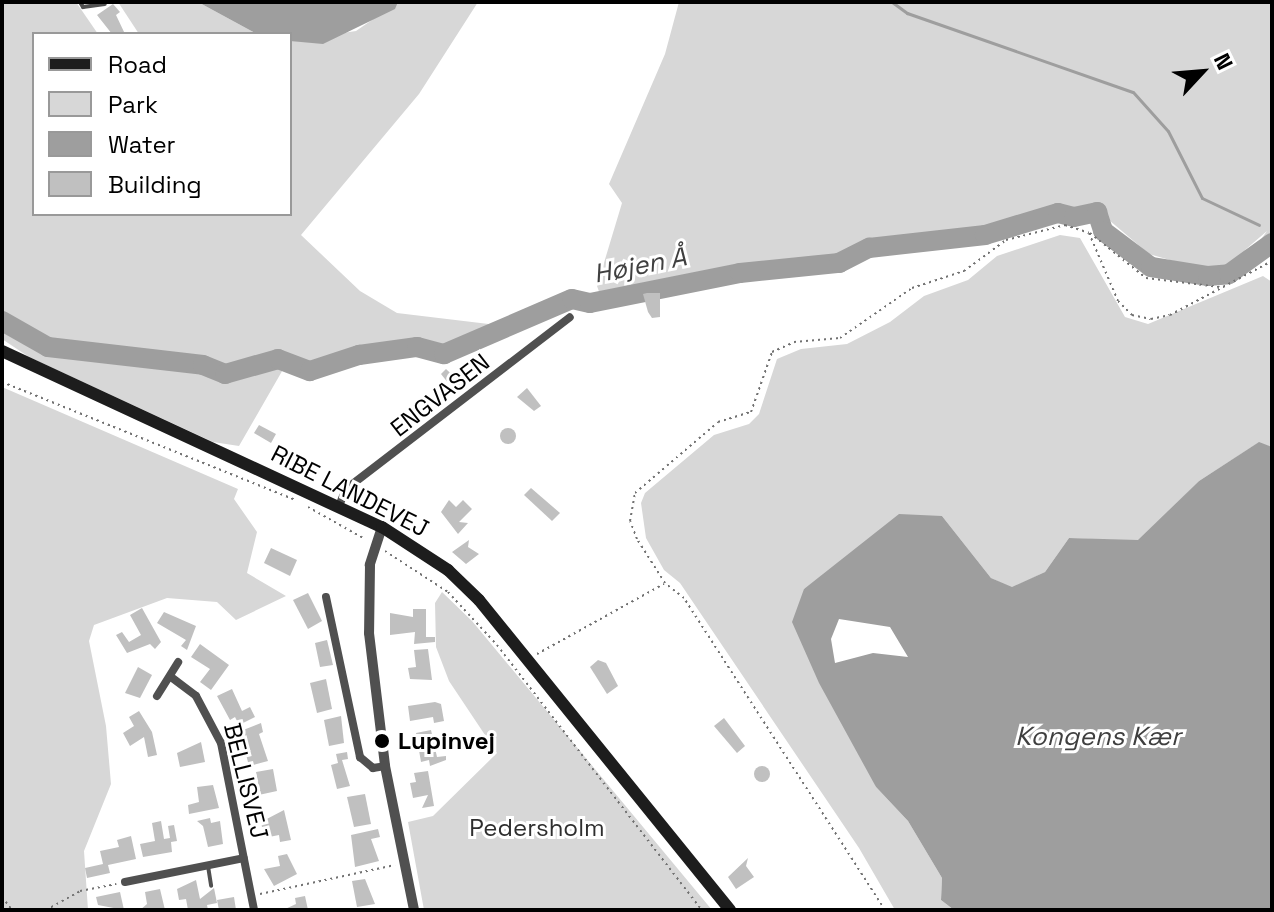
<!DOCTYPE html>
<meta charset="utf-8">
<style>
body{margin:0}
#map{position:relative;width:1274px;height:912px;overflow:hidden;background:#fff;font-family:"Space Grotesk",sans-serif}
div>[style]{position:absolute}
.green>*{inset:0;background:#d7d7d7}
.water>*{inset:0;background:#9e9e9e}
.stream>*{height:3px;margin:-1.5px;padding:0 1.5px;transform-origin:1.5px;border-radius:1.5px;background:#9e9e9e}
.river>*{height:20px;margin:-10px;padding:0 10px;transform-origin:10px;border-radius:10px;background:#9e9e9e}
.building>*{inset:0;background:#c0c0c0}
.round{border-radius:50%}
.path>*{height:2px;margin-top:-1px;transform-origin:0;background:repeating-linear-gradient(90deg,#727272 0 2px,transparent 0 6px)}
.service>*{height:4px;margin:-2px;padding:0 2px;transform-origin:2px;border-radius:2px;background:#505050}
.minor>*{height:8px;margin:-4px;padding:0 4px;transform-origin:4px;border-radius:4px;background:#505050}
.tertiary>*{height:10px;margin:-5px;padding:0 5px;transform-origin:5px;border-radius:5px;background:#505050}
.secondary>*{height:12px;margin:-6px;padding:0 6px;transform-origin:6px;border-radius:6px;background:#1d1d1d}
.dots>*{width:22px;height:22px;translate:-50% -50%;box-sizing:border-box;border:4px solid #fff;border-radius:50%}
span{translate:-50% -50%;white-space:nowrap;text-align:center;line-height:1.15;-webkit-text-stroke:6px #fff;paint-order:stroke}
.street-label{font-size:24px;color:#000}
.poi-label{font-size:24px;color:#000;font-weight:700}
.left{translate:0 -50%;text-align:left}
.park-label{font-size:24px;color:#2e2e2e}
.water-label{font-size:26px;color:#3f3f3f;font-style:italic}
.frame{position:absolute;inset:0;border:4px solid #000;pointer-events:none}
.legend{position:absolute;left:32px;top:32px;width:260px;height:184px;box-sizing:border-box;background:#fff;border:2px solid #999;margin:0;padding:10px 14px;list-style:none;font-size:24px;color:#000}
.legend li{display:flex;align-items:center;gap:16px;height:40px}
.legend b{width:40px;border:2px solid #999}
.north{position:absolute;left:1162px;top:32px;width:80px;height:80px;-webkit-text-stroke:6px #fff;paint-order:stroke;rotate:64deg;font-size:22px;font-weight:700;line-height:32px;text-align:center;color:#000}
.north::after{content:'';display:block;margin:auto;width:28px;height:36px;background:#000;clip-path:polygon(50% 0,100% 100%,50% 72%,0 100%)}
</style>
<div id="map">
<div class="green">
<i style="clip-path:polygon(2px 2px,76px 2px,98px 34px,34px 34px,34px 214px,290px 214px,290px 41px,356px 31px,398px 2px,478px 2px,419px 94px,301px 235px,360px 291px,397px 313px,497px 325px,478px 347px,455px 357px,391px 353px,311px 373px,285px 366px,239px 446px,213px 442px,29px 357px,2px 339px)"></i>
<i style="clip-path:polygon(118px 2px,198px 2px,257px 34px,139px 34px)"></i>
<i style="clip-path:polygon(679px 2px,1272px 2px,1272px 238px,1262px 238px,1267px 231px,1245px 250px,1240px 264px,1208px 271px,1149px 254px,1096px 209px,1074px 217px,1058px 213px,985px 235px,869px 248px,839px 263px,740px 273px,602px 300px,597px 286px,622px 203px,609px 184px,665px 54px)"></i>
<i style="clip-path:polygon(1060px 235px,1080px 238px,1125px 317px,1148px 324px,1263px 276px,1272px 282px,1272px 447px,1258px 443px,1199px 481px,1138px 541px,1069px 538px,1045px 572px,1012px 588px,991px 578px,942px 516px,804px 589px,876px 787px,908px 821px,942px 878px,941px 900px,954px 910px,895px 910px,859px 848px,680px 583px,664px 570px,646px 538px,641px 503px,645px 493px,714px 435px,749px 424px,759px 414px,777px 359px,801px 349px,847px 344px,890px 322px,924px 296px,968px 280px,997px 256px)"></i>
<i style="clip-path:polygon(2px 387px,238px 489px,234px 499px,257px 532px,247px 573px,286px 596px,236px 620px,217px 602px,167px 598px,94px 625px,89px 641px,106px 726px,111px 784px,84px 851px,88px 910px,2px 910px)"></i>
<i style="clip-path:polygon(442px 592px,472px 621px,712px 910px,424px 910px,408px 822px,433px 816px,497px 753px,449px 681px,436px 647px,435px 603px)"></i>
</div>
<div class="water">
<i style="clip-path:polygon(198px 2px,398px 2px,395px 9px,323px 44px,290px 41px,290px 34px,257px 34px)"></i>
<i style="clip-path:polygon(evenodd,1259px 442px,1272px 447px,1272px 910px,954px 910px,941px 900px,942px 878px,908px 821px,876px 787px,819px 683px,792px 622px,804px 589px,899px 514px,942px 516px,991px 578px,1012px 587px,1045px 572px,1069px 538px,1138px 540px,1199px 481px,1259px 442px,839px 619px,890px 627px,908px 657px,873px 653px,835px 663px,831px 639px,839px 619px)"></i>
</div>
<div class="stream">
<i style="left:892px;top:2px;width:19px;rotate:36deg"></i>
<i style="left:907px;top:13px;width:239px;rotate:19.3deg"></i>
<i style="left:1133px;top:92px;width:52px;rotate:48.1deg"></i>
<i style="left:1168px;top:131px;width:75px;rotate:63.1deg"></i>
<i style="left:1202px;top:198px;width:63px;rotate:25.3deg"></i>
</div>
<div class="river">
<i style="left:2px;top:321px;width:53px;rotate:29.5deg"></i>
<i style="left:48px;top:347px;width:156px;rotate:6.6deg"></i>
<i style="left:203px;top:365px;width:24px;rotate:22deg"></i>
<i style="left:225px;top:374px;width:55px;rotate:-15.8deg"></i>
<i style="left:278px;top:359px;width:34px;rotate:21deg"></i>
<i style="left:310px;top:371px;width:52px;rotate:-18.1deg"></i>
<i style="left:359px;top:355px;width:59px;rotate:-7.9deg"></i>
<i style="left:417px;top:347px;width:28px;rotate:15deg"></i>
<i style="left:444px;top:354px;width:139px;rotate:-23.3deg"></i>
<i style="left:572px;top:299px;width:18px;rotate:13deg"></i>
<i style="left:590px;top:303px;width:153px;rotate:-11.3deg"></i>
<i style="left:740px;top:273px;width:100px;rotate:-5.8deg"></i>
<i style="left:839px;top:263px;width:34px;rotate:-27deg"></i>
<i style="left:869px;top:248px;width:117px;rotate:-6.4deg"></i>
<i style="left:985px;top:235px;width:76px;rotate:-16.8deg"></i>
<i style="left:1058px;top:213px;width:16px;rotate:14deg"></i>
<i style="left:1074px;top:217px;width:24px;rotate:-12deg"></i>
<i style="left:1097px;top:212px;width:20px;rotate:72deg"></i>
<i style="left:1103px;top:231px;width:60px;rotate:36.9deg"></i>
<i style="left:1151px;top:267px;width:58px;rotate:9deg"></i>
<i style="left:1208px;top:276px;width:21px;rotate:-5deg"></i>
<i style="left:1229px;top:274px;width:53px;rotate:-35.8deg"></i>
</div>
<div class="building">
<i style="clip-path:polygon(113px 4px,120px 12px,116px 15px,125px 34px,112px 34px,97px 15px)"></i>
<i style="clip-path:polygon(647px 293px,660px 293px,660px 317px,652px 318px,648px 312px,643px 294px)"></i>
<i style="clip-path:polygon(446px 369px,463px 385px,456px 393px,441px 374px)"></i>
<i style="clip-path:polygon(527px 388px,541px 406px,534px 411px,517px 397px)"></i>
<i style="clip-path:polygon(259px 425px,276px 434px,271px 443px,254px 433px)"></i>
<i class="round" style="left:500px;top:428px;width:16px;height:16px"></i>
<i style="clip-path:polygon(531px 488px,560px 513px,552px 521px,524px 495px)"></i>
<i style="clip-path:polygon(449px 500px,456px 507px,463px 500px,472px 509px,459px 522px,468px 523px,458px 534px,441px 512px)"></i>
<i style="clip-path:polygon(469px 540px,468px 547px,479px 554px,466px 564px,452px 552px)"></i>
<i style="clip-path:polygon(271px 548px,297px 560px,290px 576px,264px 563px)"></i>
<i style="clip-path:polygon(308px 593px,322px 621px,308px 629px,293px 600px)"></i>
<i style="clip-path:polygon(142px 608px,161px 642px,155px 649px,150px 644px,127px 653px,116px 635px,122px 632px,129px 642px,141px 635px,130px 615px)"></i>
<i style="clip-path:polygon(413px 609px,426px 609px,426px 637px,435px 637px,435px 642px,414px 644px,415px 632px,390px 635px,390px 613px,413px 617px)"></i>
<i style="clip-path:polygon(164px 612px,196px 626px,187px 650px,181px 646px,186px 640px,157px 623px)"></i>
<i style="clip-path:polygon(327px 640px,333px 665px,320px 667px,315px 643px)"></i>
<i style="clip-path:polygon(200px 644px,229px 665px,211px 690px,200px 682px,210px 669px,191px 657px)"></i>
<i style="clip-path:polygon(428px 649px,432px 680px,410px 679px,408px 668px,416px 667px,414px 650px)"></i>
<i style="clip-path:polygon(598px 660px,606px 663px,618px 686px,607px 694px,590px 667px)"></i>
<i style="clip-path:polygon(138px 667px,152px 675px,140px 698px,125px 693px)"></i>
<i style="clip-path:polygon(326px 679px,332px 709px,317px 713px,310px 683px)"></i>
<i style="clip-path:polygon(232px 689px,242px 711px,250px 707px,255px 717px,239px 725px,235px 717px,230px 720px,217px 696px)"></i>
<i style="clip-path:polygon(435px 702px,441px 704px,444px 721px,434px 723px,433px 717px,410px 721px,408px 706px)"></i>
<i style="clip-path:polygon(139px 711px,152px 732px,157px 755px,148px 757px,144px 737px,130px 746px,123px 733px,134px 726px,129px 717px)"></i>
<i style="clip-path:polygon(341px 716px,344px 743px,329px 746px,324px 720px)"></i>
<i style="clip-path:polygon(724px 718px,745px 746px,737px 753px,714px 726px)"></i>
<i style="clip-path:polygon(261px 723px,263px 732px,259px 734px,268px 761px,249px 766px,242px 739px,229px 740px,228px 736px)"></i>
<i style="clip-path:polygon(431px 730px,437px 757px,446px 756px,446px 760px,430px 766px,429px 760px,421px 762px,416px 733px)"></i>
<i style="clip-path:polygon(201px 742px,205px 762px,180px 767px,177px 753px)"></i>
<i style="clip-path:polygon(347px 752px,348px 759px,342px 760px,350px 786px,337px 789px,331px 765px,338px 763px,336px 754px)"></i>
<i class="round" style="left:754px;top:766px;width:16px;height:16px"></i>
<i style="clip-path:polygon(273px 769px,277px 791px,244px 798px,242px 786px,258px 783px,256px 772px)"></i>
<i style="clip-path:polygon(428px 771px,434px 806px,422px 808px,428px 795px,413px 798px,410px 783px,416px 782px,414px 773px)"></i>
<i style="clip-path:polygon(213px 785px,219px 808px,189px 814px,188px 805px,199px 802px,197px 787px)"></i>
<i style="clip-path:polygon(365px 794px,371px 824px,354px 827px,347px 797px)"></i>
<i style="clip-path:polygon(284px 810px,291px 840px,280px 842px,279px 835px,264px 838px,261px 822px)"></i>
<i style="clip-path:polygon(210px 818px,211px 823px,220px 821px,223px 844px,208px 847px,203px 826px,197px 821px)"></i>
<i style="clip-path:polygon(161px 821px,164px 839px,170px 838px,168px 826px,174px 825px,177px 841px,171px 842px,172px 852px,143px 857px,140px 844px,155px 841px,152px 823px)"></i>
<i style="clip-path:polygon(378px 829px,380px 837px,371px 839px,379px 861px,355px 867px,351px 835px)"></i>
<i style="clip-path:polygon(131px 836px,136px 859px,108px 865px,110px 873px,87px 878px,85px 868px,103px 864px,100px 851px,119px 847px,117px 840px)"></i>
<i style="clip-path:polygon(287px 854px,297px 874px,274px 886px,264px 869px,280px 866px,278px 856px)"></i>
<i style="clip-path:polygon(748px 858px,746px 866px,754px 877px,736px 889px,728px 877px)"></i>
<i style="clip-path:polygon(365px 879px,375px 904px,357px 907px,352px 881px)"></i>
<i style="clip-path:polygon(196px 880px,200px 899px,214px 888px,217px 903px,207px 905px,208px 910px,188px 910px,186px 899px,179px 900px,177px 889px)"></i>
<i style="clip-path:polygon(160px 889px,165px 910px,140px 910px,147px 904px,145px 892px)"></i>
<i style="clip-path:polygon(120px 892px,124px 910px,98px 905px,96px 897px)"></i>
<i style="clip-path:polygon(305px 896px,308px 910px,283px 910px,296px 904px,295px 898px)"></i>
<i style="clip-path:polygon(234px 897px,236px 910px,219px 910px,217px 900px)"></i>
</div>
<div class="path">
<i style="left:1090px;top:233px;width:72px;rotate:38.8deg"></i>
<i style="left:1146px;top:278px;width:74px;rotate:7deg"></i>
<i style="left:2px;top:382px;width:317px;rotate:21.9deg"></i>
<i style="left:308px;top:507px;width:65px;rotate:29.3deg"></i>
<i style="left:385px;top:551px;width:75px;rotate:33.1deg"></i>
<i style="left:448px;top:592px;width:72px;rotate:47.2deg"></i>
<i style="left:497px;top:645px;width:335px;rotate:52.3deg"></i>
<i style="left:537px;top:654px;width:145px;rotate:-28.9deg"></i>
<i style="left:260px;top:894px;width:138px;rotate:-12.1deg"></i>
<i style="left:2px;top:897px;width:16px;rotate:52deg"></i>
<i style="left:46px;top:910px;width:39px;rotate:-29deg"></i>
<i style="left:80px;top:891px;width:37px;rotate:-11deg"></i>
<i style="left:885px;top:910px;width:371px;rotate:-122.8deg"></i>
<i style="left:684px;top:598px;width:24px;rotate:-142deg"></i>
<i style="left:665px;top:583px;width:52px;rotate:-122.5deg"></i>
<i style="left:637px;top:539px;width:19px;rotate:-111deg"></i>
<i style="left:630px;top:521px;width:28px;rotate:-80deg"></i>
<i style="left:635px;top:493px;width:109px;rotate:-40.5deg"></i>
<i style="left:718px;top:422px;width:34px;rotate:-17deg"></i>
<i style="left:751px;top:412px;width:64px;rotate:-70.7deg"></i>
<i style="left:772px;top:352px;width:24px;rotate:-24deg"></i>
<i style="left:794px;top:342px;width:46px;rotate:-5deg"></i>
<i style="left:840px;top:338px;width:88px;rotate:-34.8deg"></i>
<i style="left:912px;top:288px;width:55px;rotate:-18.1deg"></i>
<i style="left:964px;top:271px;width:52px;rotate:-36.4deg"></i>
<i style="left:1006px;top:240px;width:61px;rotate:-14.3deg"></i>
<i style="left:1065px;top:225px;width:25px;rotate:18deg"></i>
<i style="left:1089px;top:233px;width:74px;rotate:66.9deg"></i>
<i style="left:1118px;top:301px;width:20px;rotate:45deg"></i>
<i style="left:1132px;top:315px;width:19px;rotate:12deg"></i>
<i style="left:1151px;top:319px;width:19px;rotate:-12deg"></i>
<i style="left:1170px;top:315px;width:115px;rotate:-27.9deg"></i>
</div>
<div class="service">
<i style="left:80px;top:2px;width:6px;rotate:59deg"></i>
<i style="left:83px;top:7px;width:22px;rotate:-8deg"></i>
<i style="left:208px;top:866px;width:20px;rotate:81deg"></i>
</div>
<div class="minor">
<i style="left:339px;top:506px;width:18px;rotate:-68deg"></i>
<i style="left:346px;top:489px;width:282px;rotate:-37.5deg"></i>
<i style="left:326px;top:597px;width:164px;rotate:78deg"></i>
<i style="left:360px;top:757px;width:17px;rotate:40deg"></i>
<i style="left:373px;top:768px;width:12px;rotate:-9deg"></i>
<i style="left:171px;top:677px;width:31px;rotate:37deg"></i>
<i style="left:196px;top:696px;width:53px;rotate:62deg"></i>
<i style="left:221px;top:743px;width:170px;rotate:78.8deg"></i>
<i style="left:157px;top:696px;width:40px;rotate:-58deg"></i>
<i style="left:125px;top:882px;width:121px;rotate:-11.4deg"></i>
</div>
<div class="tertiary">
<i style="left:382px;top:527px;width:40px;rotate:108deg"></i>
<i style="left:370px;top:565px;width:68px;rotate:90.8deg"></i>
<i style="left:369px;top:633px;width:134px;rotate:83.1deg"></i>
<i style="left:385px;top:766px;width:147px;rotate:78.6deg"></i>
</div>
<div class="secondary">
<i style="left:2px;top:351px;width:419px;rotate:24.9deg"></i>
<i style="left:382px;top:527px;width:79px;rotate:33.1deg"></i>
<i style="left:448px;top:570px;width:43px;rotate:44.1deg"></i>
<i style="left:479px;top:600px;width:399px;rotate:51deg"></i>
</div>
<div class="dots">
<i style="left:382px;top:741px;background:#000"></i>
</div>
<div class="street-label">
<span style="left:440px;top:395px;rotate:-38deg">ENGVASEN</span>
<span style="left:350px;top:491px;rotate:27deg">RIBE LANDEVEJ</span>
<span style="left:246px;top:781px;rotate:76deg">BELLISVEJ</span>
</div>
<div class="poi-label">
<span class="left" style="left:398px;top:741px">Lupinvej</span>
</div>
<div class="park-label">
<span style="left:537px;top:828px">Pedersholm</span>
</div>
<div class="water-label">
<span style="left:640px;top:266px;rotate:-11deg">Højen Å</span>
<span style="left:1098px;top:737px">Kongens Kær</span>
</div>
<div class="frame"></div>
<ul class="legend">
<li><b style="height:10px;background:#1d1d1d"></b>Road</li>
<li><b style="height:22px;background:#d7d7d7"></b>Park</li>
<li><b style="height:22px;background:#9e9e9e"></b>Water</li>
<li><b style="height:22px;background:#c0c0c0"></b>Building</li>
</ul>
<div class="north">N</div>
</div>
